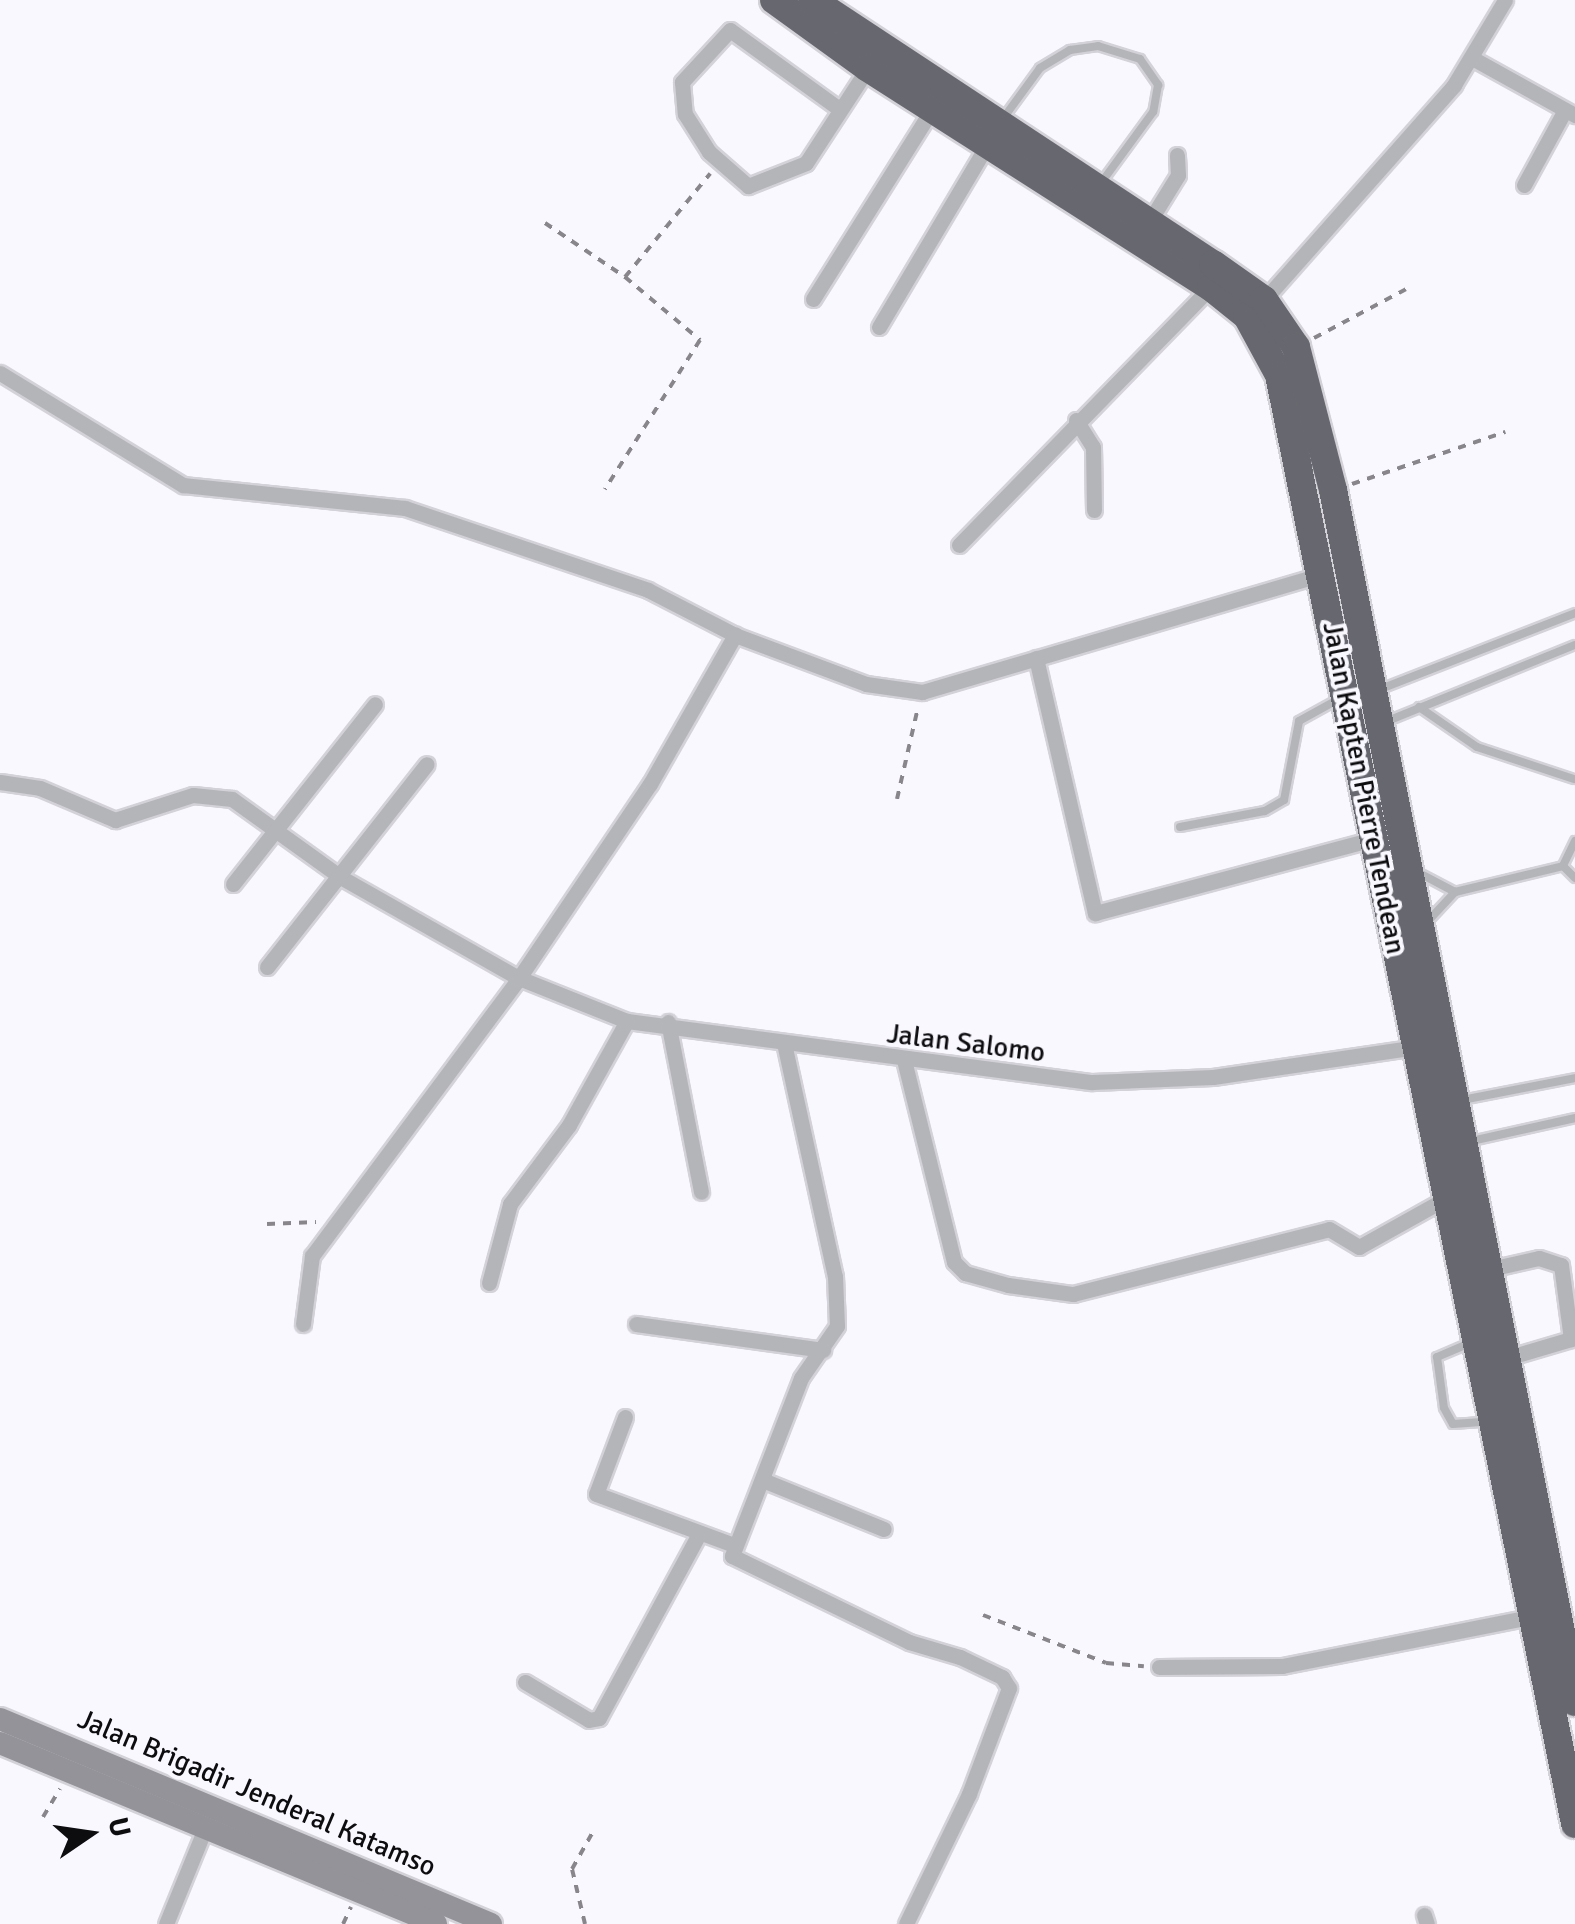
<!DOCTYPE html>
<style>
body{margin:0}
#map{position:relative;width:1575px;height:1924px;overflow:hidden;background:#faf8ff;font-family:Signika,sans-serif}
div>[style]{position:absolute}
.path>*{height:4px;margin-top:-2px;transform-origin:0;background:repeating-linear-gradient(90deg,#88868b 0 8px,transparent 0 16px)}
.roads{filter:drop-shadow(2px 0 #d4d2d9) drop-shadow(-2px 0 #d4d2d9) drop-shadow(0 2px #d4d2d9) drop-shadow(0 -2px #d4d2d9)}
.lane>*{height:8px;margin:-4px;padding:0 4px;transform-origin:4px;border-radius:4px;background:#b4b5b9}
.street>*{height:15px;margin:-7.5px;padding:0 7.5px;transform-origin:7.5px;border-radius:7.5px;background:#b4b5b9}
.secondary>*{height:22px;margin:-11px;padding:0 11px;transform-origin:11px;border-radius:11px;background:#939399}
.highway>*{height:28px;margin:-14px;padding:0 14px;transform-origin:14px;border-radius:14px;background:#67676f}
span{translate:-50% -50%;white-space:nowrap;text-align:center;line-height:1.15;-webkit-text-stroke:8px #faf8ff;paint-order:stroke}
.street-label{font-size:28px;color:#0d0c0f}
.north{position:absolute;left:40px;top:1784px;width:100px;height:100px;-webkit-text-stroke:8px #faf8ff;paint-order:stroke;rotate:77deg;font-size:28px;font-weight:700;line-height:40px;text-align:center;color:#0d0c0f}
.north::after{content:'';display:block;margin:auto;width:35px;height:45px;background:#0d0c0f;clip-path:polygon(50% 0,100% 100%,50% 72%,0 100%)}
</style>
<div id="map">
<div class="path">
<i style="left:545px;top:223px;width:97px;rotate:34deg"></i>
<i style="left:625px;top:277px;width:98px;rotate:40deg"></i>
<i style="left:700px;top:340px;width:177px;rotate:122.5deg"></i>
<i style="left:625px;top:277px;width:134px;rotate:-50.5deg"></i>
<i style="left:1314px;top:338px;width:104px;rotate:-28deg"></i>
<i style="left:1352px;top:484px;width:162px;rotate:-18.8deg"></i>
<i style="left:897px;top:799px;width:94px;rotate:-77.1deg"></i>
<i style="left:267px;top:1224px;width:49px;rotate:-2.3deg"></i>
<i style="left:983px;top:1615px;width:132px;rotate:21.3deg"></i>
<i style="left:1106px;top:1663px;width:38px;rotate:5deg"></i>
<i style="left:43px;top:1817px;width:33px;rotate:-59deg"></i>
<i style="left:343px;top:1924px;width:19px;rotate:-65deg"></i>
<i style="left:585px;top:1924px;width:57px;rotate:-103.3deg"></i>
<i style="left:572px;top:1869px;width:45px;rotate:-60.6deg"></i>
</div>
<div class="roads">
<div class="lane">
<i style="left:1002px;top:120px;width:64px;rotate:-53.8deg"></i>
<i style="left:1040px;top:68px;width:35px;rotate:-31deg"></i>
<i style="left:1070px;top:50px;width:28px;rotate:-8deg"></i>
<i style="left:1098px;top:46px;width:44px;rotate:17.2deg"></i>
<i style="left:1140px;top:59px;width:32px;rotate:55deg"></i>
<i style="left:1158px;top:85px;width:27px;rotate:100deg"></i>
<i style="left:1153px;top:112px;width:88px;rotate:126.2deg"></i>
<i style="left:1378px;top:690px;width:212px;rotate:-21.3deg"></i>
<i style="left:1419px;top:707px;width:70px;rotate:34.6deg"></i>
<i style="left:1477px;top:747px;width:102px;rotate:18.3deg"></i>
<i style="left:1385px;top:722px;width:205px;rotate:-22.1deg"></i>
<i style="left:1180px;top:827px;width:86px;rotate:-10.7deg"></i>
<i style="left:1265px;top:811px;width:22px;rotate:-30deg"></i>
<i style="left:1284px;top:800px;width:80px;rotate:-79.2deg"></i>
<i style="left:1299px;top:721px;width:43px;rotate:-28.9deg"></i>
<i style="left:1575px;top:841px;width:28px;rotate:116deg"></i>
<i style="left:1563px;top:866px;width:17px;rotate:45deg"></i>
<i style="left:1419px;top:873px;width:41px;rotate:27.8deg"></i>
<i style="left:1428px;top:921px;width:40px;rotate:-47deg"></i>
<i style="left:1455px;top:892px;width:111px;rotate:-13.5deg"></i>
<i style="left:1462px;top:1100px;width:115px;rotate:-11deg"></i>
<i style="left:1467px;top:1142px;width:111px;rotate:-12.5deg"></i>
<i style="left:1470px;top:1343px;width:36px;rotate:157deg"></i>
<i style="left:1437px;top:1357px;width:51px;rotate:82.2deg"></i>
<i style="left:1444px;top:1408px;width:18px;rotate:61deg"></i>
<i style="left:1453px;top:1424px;width:32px;rotate:-4deg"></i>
</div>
<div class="street">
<i style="left:1472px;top:58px;width:118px;rotate:29deg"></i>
<i style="left:838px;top:108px;width:133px;rotate:-144.2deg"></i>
<i style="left:730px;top:30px;width:71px;rotate:132.7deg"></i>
<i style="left:682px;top:82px;width:32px;rotate:85deg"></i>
<i style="left:685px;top:114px;width:45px;rotate:57.7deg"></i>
<i style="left:709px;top:152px;width:52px;rotate:41.1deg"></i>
<i style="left:748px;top:186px;width:62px;rotate:-21.6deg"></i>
<i style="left:806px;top:163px;width:113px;rotate:-56.9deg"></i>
<i style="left:1524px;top:185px;width:85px;rotate:-61.3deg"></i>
<i style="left:1149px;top:222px;width:55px;rotate:-58.3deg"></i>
<i style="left:1178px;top:175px;width:20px;rotate:-93deg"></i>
<i style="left:813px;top:299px;width:226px;rotate:-57.9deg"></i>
<i style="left:1264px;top:300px;width:287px;rotate:-48.5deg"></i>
<i style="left:1454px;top:85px;width:99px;rotate:-59deg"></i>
<i style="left:879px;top:327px;width:212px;rotate:-59.3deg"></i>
<i style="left:0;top:373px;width:215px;rotate:31.5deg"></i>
<i style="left:183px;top:485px;width:223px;rotate:5.9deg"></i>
<i style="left:405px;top:508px;width:256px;rotate:18.6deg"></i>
<i style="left:648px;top:590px;width:98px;rotate:27.3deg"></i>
<i style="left:1076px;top:420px;width:32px;rotate:58deg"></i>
<i style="left:1093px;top:447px;width:63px;rotate:89.1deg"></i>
<i style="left:959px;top:545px;width:361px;rotate:-45.7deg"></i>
<i style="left:1036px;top:658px;width:262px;rotate:77deg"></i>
<i style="left:1095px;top:913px;width:288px;rotate:-14.9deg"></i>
<i style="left:0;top:782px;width:40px;rotate:8.5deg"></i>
<i style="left:40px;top:788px;width:82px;rotate:23.1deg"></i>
<i style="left:115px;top:820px;width:82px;rotate:-17.8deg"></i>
<i style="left:193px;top:795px;width:39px;rotate:6deg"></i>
<i style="left:232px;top:799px;width:135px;rotate:35.7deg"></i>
<i style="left:342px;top:878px;width:203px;rotate:29.5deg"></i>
<i style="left:519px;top:978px;width:116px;rotate:21.7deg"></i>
<i style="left:627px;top:1021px;width:469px;rotate:7.5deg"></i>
<i style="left:1092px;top:1082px;width:121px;rotate:-2.4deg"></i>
<i style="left:1213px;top:1077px;width:205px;rotate:-8.4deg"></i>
<i style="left:233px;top:884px;width:229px;rotate:-51.7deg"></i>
<i style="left:267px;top:967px;width:258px;rotate:-51.8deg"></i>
<i style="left:668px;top:1022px;width:173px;rotate:79deg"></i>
<i style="left:784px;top:1043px;width:239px;rotate:77.7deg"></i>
<i style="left:835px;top:1276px;width:50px;rotate:87.7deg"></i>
<i style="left:837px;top:1326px;width:63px;rotate:124.7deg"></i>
<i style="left:801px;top:1378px;width:191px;rotate:111.2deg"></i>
<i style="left:732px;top:1556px;width:197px;rotate:25.9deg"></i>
<i style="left:909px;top:1642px;width:53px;rotate:16.4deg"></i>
<i style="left:960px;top:1657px;width:47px;rotate:25.5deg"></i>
<i style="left:1002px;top:1677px;width:13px;rotate:58deg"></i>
<i style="left:1009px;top:1688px;width:113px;rotate:110.7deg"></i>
<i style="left:969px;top:1794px;width:144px;rotate:115.9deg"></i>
<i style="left:904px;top:1060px;width:208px;rotate:76.1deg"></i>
<i style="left:954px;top:1262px;width:16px;rotate:45deg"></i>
<i style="left:965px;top:1273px;width:45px;rotate:15.6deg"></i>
<i style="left:1008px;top:1285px;width:66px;rotate:7.9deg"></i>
<i style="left:1073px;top:1294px;width:264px;rotate:-14.2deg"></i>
<i style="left:1329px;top:1229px;width:35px;rotate:31deg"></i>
<i style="left:1359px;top:1247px;width:98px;rotate:-29.2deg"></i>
<i style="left:1490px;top:1269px;width:50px;rotate:-12.7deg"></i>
<i style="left:1539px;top:1258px;width:23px;rotate:18deg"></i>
<i style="left:1561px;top:1265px;width:75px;rotate:82.3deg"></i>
<i style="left:1571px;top:1339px;width:67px;rotate:163.5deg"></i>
<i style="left:489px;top:1283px;width:82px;rotate:-75.1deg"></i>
<i style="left:510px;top:1204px;width:99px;rotate:-53.2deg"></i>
<i style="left:569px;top:1125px;width:119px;rotate:-60.9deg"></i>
<i style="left:303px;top:1324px;width:69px;rotate:-82.5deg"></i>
<i style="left:312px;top:1256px;width:347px;rotate:-53.3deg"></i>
<i style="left:519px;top:978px;width:234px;rotate:-56deg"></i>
<i style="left:650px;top:784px;width:172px;rotate:-60.3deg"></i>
<i style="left:735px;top:635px;width:140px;rotate:20.5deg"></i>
<i style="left:866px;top:684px;width:57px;rotate:8.1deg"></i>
<i style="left:922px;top:692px;width:417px;rotate:-16.4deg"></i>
<i style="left:636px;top:1324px;width:189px;rotate:7.9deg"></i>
<i style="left:625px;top:1417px;width:82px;rotate:110.6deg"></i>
<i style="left:596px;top:1494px;width:147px;rotate:20.3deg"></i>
<i style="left:765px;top:1481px;width:128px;rotate:22deg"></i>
<i style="left:1159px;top:1667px;width:123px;rotate:-0.5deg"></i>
<i style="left:1282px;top:1666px;width:252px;rotate:-11.2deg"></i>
<i style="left:525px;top:1682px;width:74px;rotate:30.7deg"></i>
<i style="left:589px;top:1720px;width:10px;rotate:-11deg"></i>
<i style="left:599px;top:1718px;width:207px;rotate:-61.5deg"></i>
<i style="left:1424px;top:1915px;width:9px;rotate:72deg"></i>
<i style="left:166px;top:1924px;width:106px;rotate:-67.8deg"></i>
</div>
<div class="secondary">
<i style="left:0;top:1719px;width:532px;rotate:22.66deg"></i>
<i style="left:0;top:1743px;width:472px;rotate:22.5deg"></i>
</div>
<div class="highway">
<i style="left:774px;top:0;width:116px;rotate:35.9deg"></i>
<i style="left:868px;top:68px;width:407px;rotate:32.6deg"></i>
<i style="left:1211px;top:287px;width:46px;rotate:38.9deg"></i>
<i style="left:1247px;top:316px;width:67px;rotate:61.5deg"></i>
<i style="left:1279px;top:375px;width:1479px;rotate:78.45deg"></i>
<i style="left:812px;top:0;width:480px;rotate:33.4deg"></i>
<i style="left:1213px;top:264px;width:62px;rotate:35.2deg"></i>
<i style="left:1264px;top:300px;width:57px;rotate:55.8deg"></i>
<i style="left:1296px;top:347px;width:148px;rotate:75.5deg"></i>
<i style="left:1333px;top:490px;width:1236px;rotate:78.71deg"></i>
</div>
</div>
<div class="street-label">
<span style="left:1364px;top:788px;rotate:79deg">Jalan Kapten Pierre Tendean</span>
<span style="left:966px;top:1043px;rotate:7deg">Jalan Salomo</span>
<span style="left:257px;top:1793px;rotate:23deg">Jalan Brigadir Jenderal Katamso</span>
</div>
<div class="north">U</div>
</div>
